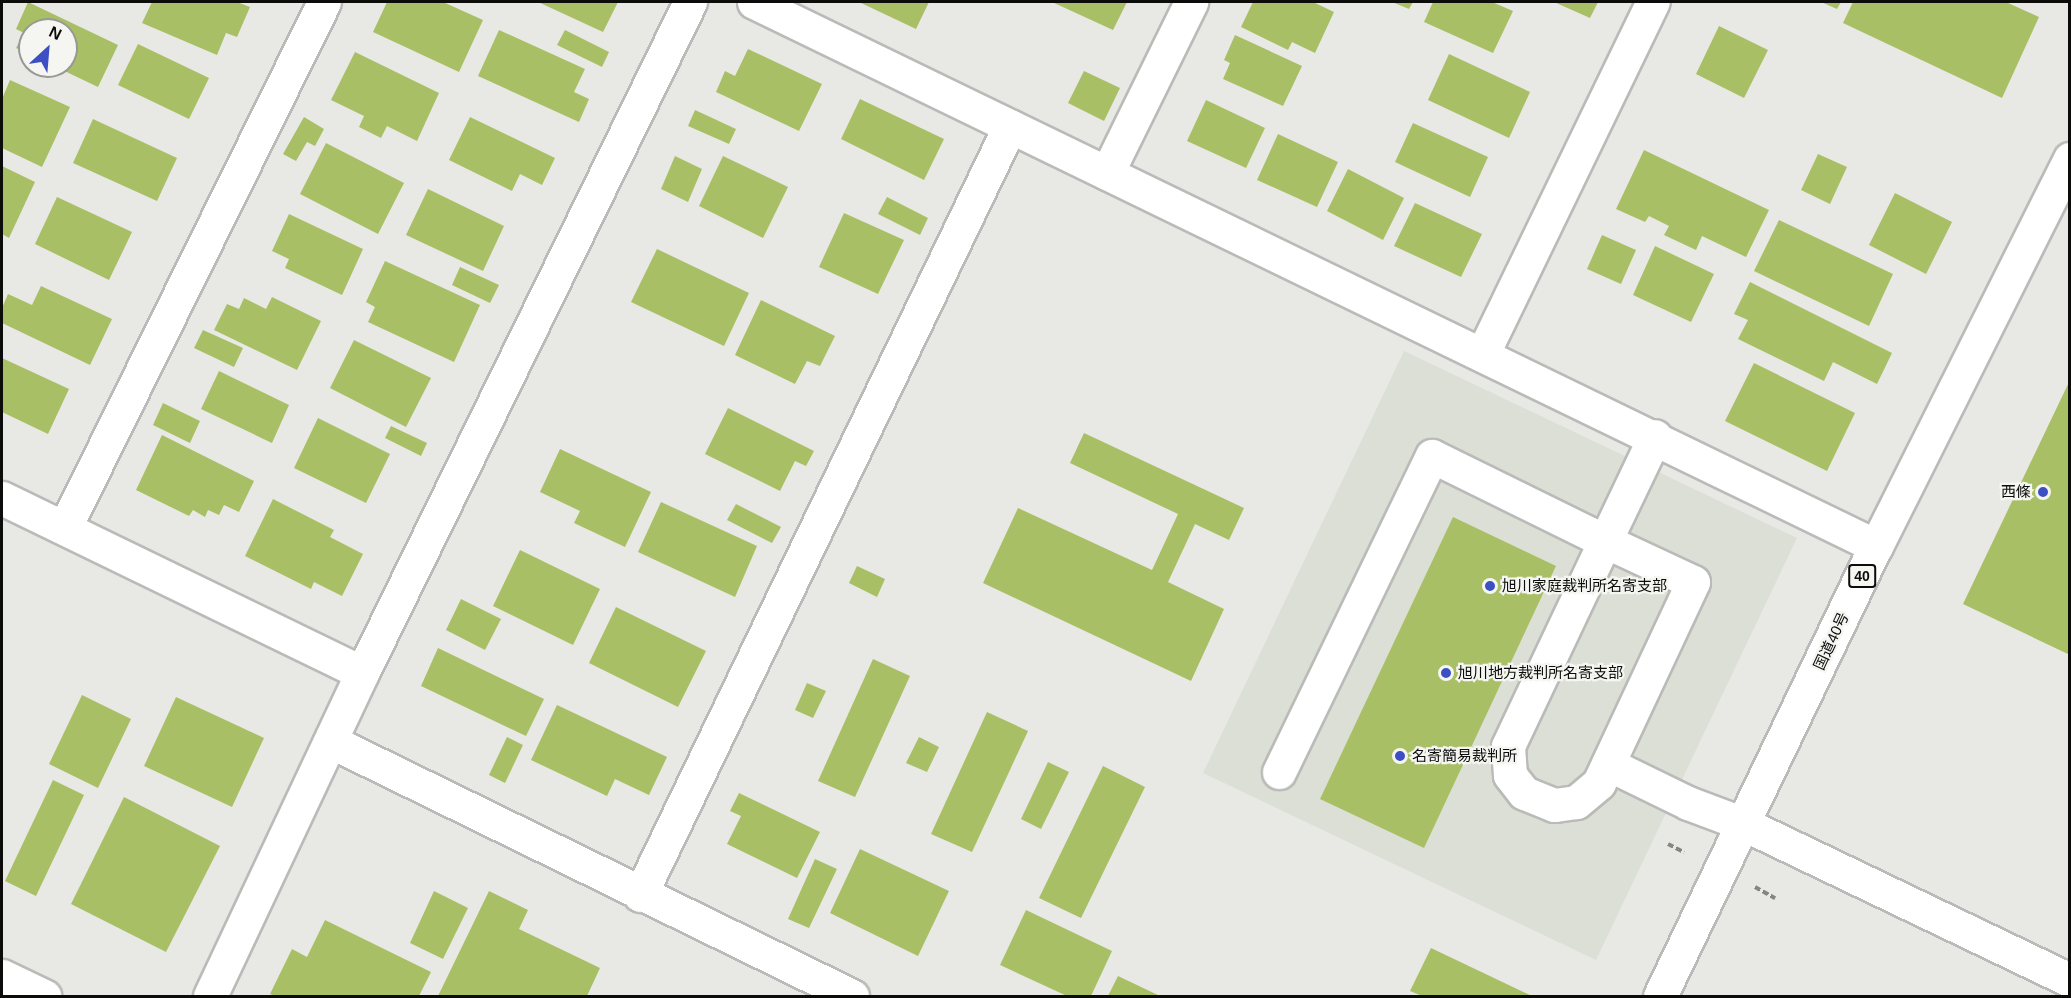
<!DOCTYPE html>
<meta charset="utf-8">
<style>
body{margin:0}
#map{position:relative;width:2071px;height:998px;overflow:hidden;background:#e8e9e5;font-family:Arial,"Noto Sans JP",sans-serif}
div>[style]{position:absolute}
.built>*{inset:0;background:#dcdfd5}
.building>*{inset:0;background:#a9bf65}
.path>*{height:4px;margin-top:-2px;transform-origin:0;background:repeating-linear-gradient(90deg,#858683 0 6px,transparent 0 9px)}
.roads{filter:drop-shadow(2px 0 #babbb8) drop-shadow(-2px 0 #babbb8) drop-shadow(0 2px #babbb8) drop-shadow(0 -2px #babbb8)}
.minor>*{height:33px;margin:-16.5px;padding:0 16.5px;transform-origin:16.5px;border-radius:16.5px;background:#fff}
.major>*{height:33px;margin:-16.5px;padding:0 16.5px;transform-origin:16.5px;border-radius:16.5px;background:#fff}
.highway>*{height:33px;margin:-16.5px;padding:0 16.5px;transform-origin:16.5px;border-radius:16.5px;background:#fff}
.dots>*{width:16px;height:16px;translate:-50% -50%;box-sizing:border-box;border:3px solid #f5f6f2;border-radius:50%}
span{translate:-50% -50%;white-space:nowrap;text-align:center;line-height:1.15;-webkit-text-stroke:4.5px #f5f6f2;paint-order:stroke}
.shield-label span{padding:2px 4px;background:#f5f6f2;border:2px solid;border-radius:4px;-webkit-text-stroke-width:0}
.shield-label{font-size:14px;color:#0c0c0b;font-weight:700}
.poi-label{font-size:15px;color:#0c0c0b}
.right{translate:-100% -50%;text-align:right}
.left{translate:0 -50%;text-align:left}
.street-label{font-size:15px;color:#0c0c0b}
.frame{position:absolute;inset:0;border:3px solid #0c0c0b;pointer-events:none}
.north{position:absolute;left:18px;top:18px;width:60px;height:60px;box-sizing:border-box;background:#f5f6f2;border:2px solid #989896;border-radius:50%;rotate:26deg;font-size:16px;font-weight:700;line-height:24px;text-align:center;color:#0c0c0b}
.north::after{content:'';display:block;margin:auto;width:21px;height:27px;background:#3c50c3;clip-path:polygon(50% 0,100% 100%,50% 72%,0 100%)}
</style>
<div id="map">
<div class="built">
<i style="clip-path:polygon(1404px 351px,1797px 538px,1596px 960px,1203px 773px)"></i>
</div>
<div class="building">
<i style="clip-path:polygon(28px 2px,118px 45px,98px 87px,54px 66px,66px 66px,66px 30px,30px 30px,30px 55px,16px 48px,24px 33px,16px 29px)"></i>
<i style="clip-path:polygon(152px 2px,237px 2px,250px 7px,237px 37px,226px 33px,217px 55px,142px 23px)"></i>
<i style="clip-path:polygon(387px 2px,443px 2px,483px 20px,459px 72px,373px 32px)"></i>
<i style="clip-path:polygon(538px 2px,618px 2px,603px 32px)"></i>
<i style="clip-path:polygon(859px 2px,929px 2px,916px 29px)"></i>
<i style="clip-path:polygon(1052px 2px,1127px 2px,1113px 30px)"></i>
<i style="clip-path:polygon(1253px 2px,1313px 2px,1334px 12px,1315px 53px,1292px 42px,1288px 50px,1241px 27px)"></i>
<i style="clip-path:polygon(1392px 2px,1413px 2px,1409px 9px)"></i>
<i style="clip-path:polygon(1433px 2px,1492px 2px,1513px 11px,1493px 53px,1424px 22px)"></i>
<i style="clip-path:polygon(1554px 2px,1598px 2px,1590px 18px)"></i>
<i style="clip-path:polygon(1821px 2px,1841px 2px,1837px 9px)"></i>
<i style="clip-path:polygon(1853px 2px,2006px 2px,2039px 17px,2002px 98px,1843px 23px)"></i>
<i style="clip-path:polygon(1719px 26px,1768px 50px,1744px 98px,1696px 74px)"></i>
<i style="clip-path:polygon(499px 30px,585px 69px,574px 92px,589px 99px,579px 122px,478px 76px)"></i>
<i style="clip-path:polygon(565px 30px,609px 52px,602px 67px,557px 45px)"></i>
<i style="clip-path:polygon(1235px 35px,1302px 66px,1283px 106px,1223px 79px,1230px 63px,1224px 60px)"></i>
<i style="clip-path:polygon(138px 44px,209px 78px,189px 119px,118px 85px)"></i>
<i style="clip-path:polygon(748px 49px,822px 84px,799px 131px,716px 92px,725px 71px,735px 76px)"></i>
<i style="clip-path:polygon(355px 52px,439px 93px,417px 141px,387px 126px,381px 138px,359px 127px,364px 116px,331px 100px)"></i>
<i style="clip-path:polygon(1449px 54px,1530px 92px,1509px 138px,1428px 100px)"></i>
<i style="clip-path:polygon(1084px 71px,1120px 88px,1104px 121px,1068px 103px)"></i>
<i style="clip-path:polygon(10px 80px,70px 107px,42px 167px,2px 148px,2px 99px)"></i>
<i style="clip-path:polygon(860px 99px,944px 139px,924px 180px,841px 139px)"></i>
<i style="clip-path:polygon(1206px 100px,1265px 128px,1246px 168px,1187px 141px)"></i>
<i style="clip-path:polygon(695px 110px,736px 129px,729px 144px,688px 126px)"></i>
<i style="clip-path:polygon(304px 117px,324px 129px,315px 146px,307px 142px,296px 161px,283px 154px)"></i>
<i style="clip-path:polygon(470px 117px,555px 158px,542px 185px,520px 174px,512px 191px,449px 160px)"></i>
<i style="clip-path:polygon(93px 119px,177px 158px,157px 201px,73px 163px)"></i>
<i style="clip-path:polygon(1413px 123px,1488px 157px,1470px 197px,1395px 162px)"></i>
<i style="clip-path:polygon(1278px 134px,1338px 162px,1317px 207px,1257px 180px)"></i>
<i style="clip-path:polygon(326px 143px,404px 183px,378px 234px,300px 194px)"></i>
<i style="clip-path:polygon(1644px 150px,1769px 210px,1746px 257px,1702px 236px,1696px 250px,1664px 235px,1669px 226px,1649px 216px,1645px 222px,1616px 209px)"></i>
<i style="clip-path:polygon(1818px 154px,1847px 167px,1830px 204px,1801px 190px)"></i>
<i style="clip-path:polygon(675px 156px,702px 169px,688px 202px,661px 189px)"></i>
<i style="clip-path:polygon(723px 156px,788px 187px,763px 238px,699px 206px)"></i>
<i style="clip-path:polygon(2px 166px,35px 182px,9px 238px,2px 234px)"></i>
<i style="clip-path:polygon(1348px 169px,1404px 198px,1383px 240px,1327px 211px)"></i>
<i style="clip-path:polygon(428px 189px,504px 226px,483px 271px,406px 235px)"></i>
<i style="clip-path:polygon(1895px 193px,1952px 222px,1926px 274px,1869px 245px)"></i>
<i style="clip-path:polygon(57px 197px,132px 232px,109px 280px,35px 244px)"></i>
<i style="clip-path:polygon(887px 197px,928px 218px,920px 235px,878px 214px)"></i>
<i style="clip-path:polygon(1415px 203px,1482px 234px,1461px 277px,1394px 246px)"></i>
<i style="clip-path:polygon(844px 213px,904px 240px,878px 294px,819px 267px)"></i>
<i style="clip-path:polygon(289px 214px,363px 249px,342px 295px,285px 268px,289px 259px,272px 251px)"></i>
<i style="clip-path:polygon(1779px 220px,1893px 274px,1869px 326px,1754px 271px)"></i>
<i style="clip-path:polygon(1602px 235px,1636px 250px,1621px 284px,1587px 269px)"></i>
<i style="clip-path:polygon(1655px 246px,1714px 274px,1691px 322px,1633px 295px)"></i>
<i style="clip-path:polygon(657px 249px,749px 293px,724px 346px,631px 302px)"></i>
<i style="clip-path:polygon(385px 261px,480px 305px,454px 362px,368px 322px,375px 307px,366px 302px)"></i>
<i style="clip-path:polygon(460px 267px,499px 285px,490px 303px,452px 285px)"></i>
<i style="clip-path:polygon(1750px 282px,1892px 353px,1877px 384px,1833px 362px,1824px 381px,1738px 339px,1748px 320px,1734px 314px)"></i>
<i style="clip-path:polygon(41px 286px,112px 319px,90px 365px,2px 323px,2px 308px,8px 294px,32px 305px)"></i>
<i style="clip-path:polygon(272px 297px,321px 321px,297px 370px,214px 330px,227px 304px,239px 309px,244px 298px,266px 309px)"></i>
<i style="clip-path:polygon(761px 300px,835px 336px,820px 366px,807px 361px,795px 384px,735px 355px)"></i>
<i style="clip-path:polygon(203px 330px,243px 348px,234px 367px,194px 348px)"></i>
<i style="clip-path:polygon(354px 340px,431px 378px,406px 427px,330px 388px)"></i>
<i style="clip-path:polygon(2px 358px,69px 389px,48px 434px,2px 412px)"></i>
<i style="clip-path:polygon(1754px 363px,1855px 413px,1827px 471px,1725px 421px)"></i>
<i style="clip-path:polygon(219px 371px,289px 405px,272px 443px,201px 409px)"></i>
<i style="clip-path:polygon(2070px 380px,2070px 655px,1963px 604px)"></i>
<i style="clip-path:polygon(163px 403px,200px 421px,190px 443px,153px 425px)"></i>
<i style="clip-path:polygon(728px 408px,814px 451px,806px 466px,795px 461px,780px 491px,705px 454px)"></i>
<i style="clip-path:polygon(318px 418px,390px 454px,366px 503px,294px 468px)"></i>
<i style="clip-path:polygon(391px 426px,427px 443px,421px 456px,385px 438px)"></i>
<i style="clip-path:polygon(1084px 433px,1244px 508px,1229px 540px,1195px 524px,1168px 582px,1224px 609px,1191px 681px,983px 583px,1018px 508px,1152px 570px,1178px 514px,1070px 463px)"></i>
<i style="clip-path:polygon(162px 435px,254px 481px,239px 512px,224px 505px,219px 515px,208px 510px,205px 517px,193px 510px,189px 516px,136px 490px)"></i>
<i style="clip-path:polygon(560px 449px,651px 492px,625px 547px,574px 523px,580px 511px,540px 492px)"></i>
<i style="clip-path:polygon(273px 499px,334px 530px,330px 537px,363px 554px,342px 596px,314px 582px,311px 589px,245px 556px)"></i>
<i style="clip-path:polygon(661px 502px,757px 546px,735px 597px,638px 552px)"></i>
<i style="clip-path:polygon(736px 504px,781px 527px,772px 543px,727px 520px)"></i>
<i style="clip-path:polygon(1453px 517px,1556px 566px,1424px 848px,1320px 799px)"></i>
<i style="clip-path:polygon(520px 550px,600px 589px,573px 645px,493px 606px)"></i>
<i style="clip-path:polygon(857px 566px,885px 579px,877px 597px,849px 583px)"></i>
<i style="clip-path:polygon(461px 599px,501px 619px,485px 650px,446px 630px)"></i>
<i style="clip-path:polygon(616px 607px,706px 651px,678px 707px,589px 663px)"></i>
<i style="clip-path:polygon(438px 648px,544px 699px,526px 736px,421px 686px)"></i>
<i style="clip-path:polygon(873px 659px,910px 676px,855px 797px,818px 781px)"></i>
<i style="clip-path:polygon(807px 683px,826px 691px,813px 718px,795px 710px)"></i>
<i style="clip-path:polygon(82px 695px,131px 719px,98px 788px,49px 764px)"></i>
<i style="clip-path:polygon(176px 697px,264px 738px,232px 807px,144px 766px)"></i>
<i style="clip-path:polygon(557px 705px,667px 757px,649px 795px,615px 779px,607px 796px,531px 760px)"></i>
<i style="clip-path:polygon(987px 712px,1028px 731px,972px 852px,931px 834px)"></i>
<i style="clip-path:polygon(507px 737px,523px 745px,505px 783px,489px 775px)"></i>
<i style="clip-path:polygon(919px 737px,939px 747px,927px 772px,906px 763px)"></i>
<i style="clip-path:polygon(1048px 762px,1069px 772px,1041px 829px,1021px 819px)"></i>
<i style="clip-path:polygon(1103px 766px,1145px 787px,1081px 918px,1039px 898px)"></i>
<i style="clip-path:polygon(53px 780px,84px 795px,36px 896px,5px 881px)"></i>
<i style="clip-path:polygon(739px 793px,820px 832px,797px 878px,727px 844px,741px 816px,730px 811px)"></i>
<i style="clip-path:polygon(124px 797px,220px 846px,166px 952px,71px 904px)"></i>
<i style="clip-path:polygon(860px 849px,949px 891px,918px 956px,830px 913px)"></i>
<i style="clip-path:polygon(815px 859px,837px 869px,809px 928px,788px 919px)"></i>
<i style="clip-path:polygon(434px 891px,468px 908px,443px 959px,410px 943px)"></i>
<i style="clip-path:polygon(489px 891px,528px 910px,519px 929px,600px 968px,587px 996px,438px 996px)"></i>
<i style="clip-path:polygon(1026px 910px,1112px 951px,1091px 996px,1067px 996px,1000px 965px)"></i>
<i style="clip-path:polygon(325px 920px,431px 972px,419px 996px,276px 996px,270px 994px,292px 949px,307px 957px)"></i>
<i style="clip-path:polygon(1431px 948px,1532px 996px,1422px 996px,1410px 991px)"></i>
<i style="clip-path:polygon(1118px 976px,1160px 996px,1108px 996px)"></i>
</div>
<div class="path">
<i style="left:1668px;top:844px;width:18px;rotate:27deg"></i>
<i style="left:1755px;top:887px;width:23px;rotate:29deg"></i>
</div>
<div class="roads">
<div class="minor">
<i style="left:754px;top:2px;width:1247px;rotate:25.87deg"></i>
<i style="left:1107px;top:173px;width:191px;rotate:-63.8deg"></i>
<i style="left:1483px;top:353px;width:390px;rotate:-64.2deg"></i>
<i style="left:2px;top:498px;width:400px;rotate:25.9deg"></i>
<i style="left:65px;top:527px;width:585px;rotate:-63.74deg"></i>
<i style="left:1605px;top:541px;width:97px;rotate:25deg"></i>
<i style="left:1693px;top:582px;width:222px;rotate:115.1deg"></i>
<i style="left:1599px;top:783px;width:30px;rotate:140deg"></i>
<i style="left:1576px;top:802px;width:22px;rotate:172deg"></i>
<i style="left:1554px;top:805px;width:32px;rotate:-158deg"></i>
<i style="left:1524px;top:793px;width:23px;rotate:-128deg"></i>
<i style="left:1510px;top:775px;width:29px;rotate:-94deg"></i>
<i style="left:1508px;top:746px;width:227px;rotate:-64.7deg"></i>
<i style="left:330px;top:741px;width:581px;rotate:26.04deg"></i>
<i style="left:1608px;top:764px;width:89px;rotate:26deg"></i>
<i style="left:1688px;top:803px;width:60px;rotate:20.6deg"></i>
<i style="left:1744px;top:824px;width:361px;rotate:25.6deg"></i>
<i style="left:1279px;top:772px;width:351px;rotate:-64.2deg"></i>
<i style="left:1432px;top:456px;width:193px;rotate:26.2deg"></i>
<i style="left:1605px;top:541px;width:116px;rotate:-64.5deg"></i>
<i style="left:640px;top:895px;width:853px;rotate:-64.31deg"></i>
<i style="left:210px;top:996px;width:357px;rotate:-64.8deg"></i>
<i style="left:362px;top:673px;width:747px;rotate:-63.95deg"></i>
</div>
<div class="major">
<i style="left:2px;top:976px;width:47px;rotate:25.5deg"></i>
</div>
<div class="highway">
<i style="left:1660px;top:996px;width:499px;rotate:-64.4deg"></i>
<i style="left:1876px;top:546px;width:433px;rotate:-63.4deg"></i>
</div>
</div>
<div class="dots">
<i style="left:2043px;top:492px;background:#3c50c3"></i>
<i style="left:1490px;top:586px;background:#3c50c3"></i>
<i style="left:1446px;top:673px;background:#3c50c3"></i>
<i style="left:1400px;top:756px;background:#3c50c3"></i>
</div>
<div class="shield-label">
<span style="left:1862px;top:576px">40</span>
</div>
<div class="poi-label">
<span class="right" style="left:2031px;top:492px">西條</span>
<span class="left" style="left:1502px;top:586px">旭川家庭裁判所名寄支部</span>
<span class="left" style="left:1458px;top:673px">旭川地方裁判所名寄支部</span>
<span class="left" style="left:1412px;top:756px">名寄簡易裁判所</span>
</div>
<div class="street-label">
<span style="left:1831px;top:641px;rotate:-65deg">国道40号</span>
</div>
<div class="frame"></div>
<div class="north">N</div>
</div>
